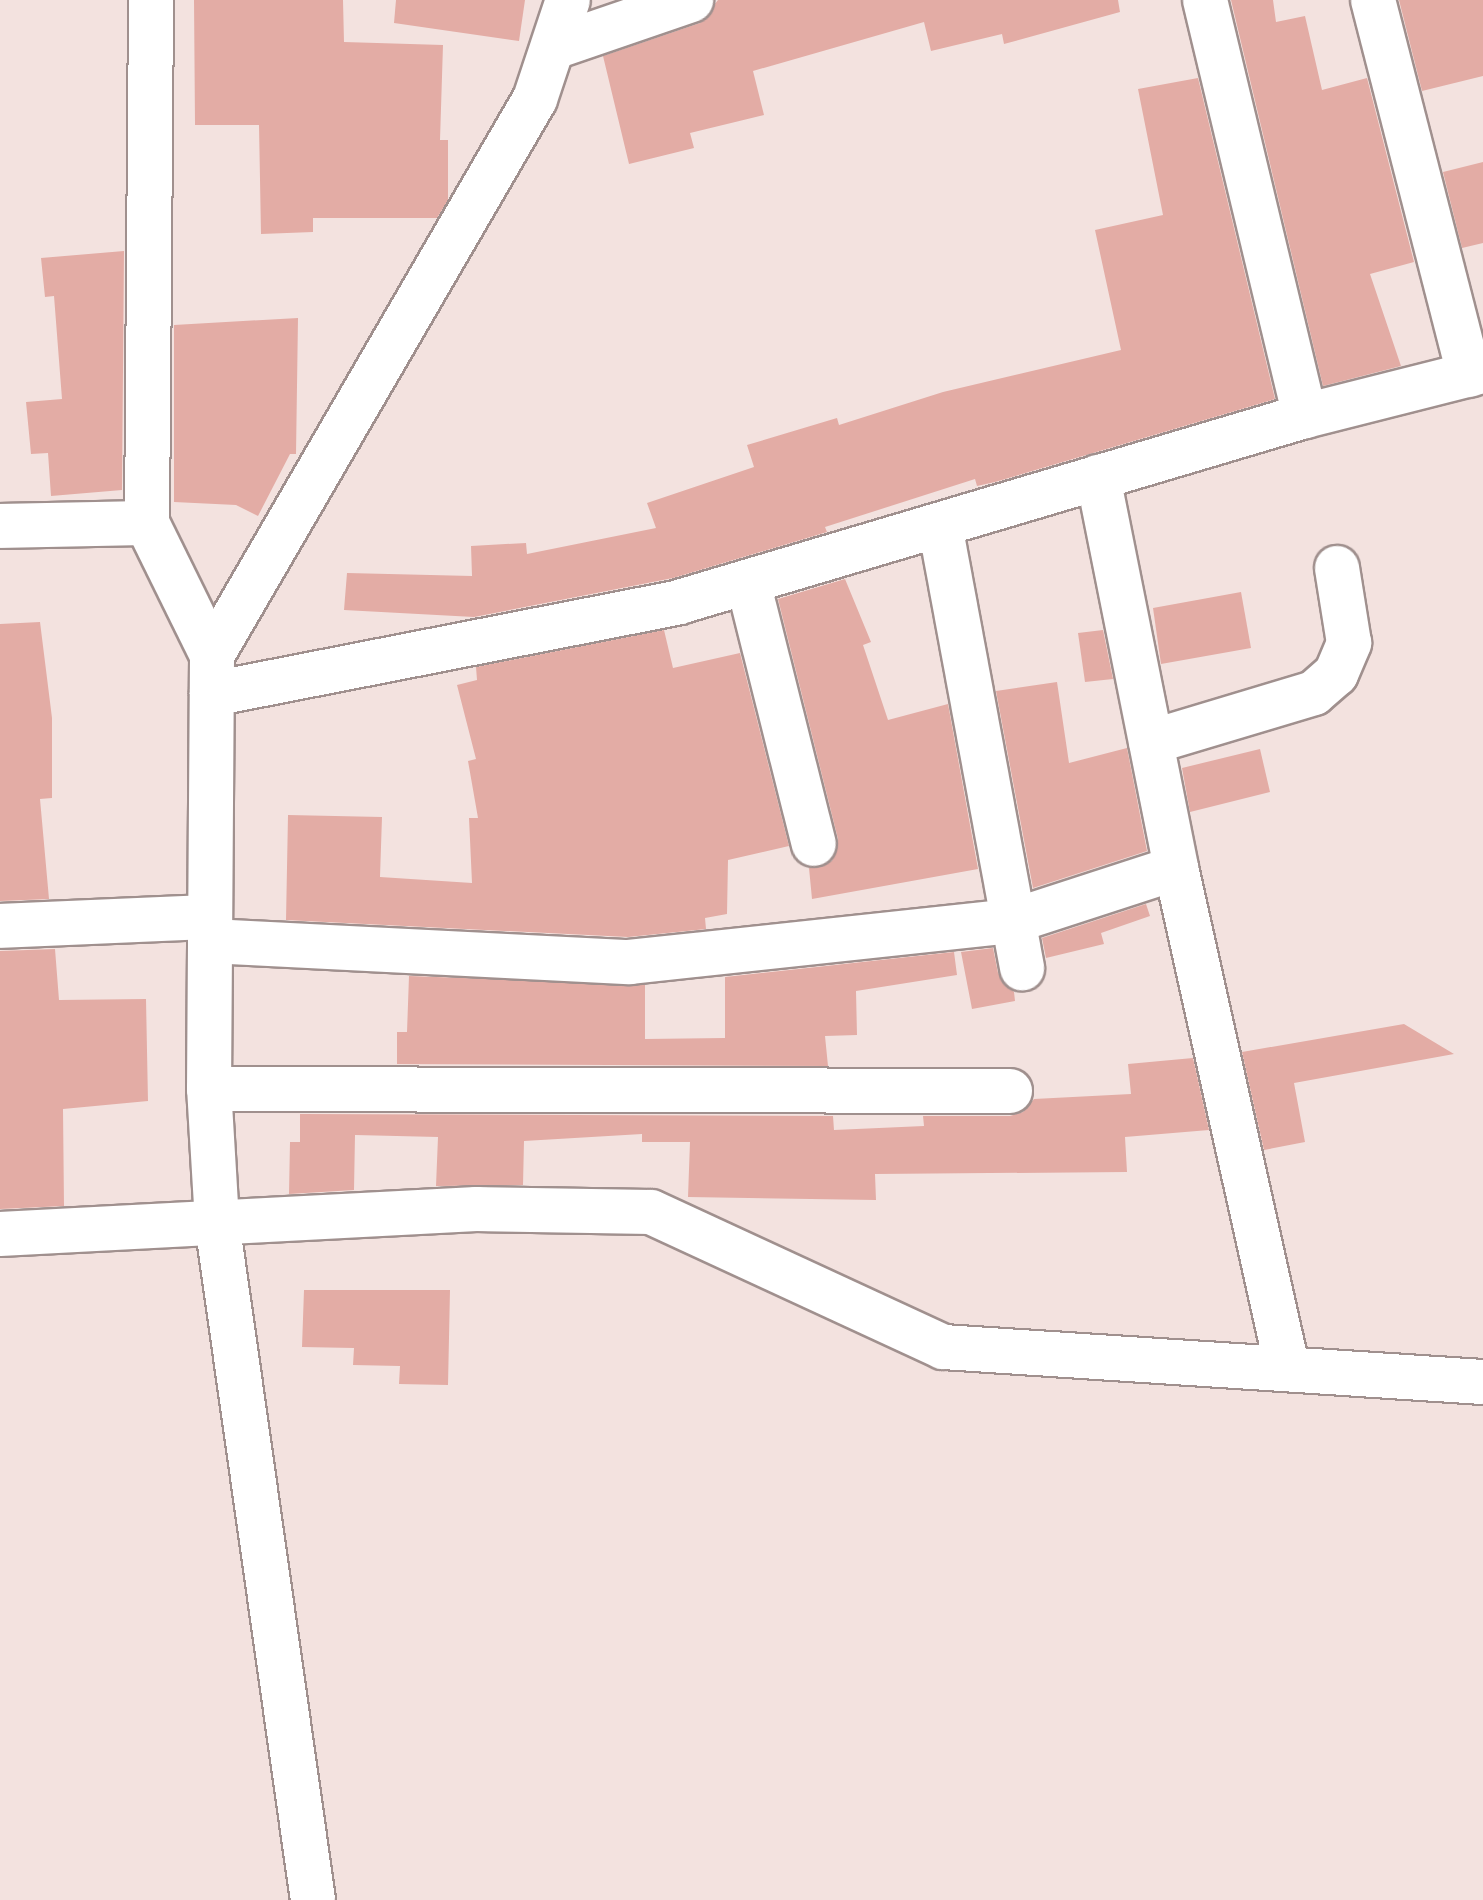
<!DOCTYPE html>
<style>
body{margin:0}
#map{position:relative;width:1483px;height:1900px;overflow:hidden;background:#f3e2df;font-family:"Noto Serif",serif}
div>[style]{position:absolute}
.building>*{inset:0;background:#e3aca5}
.roads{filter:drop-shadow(2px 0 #a0908e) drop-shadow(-2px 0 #a0908e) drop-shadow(0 2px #a0908e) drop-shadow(0 -2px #a0908e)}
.minor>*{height:44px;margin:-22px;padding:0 22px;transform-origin:22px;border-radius:22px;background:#fff}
.tertiary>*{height:44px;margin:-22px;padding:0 22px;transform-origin:22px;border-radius:22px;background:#fff}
span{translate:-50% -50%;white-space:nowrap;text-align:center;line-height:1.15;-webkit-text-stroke:7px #fef0ee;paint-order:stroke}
</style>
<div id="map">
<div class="building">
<i style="clip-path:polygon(194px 0,343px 0,344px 42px,443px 45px,440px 140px,448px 140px,448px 200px,437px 218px,313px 218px,313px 232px,261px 234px,259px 125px,195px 125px)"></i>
<i style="clip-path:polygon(396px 0,525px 0,519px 41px,394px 23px)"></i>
<i style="clip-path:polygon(718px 0,1118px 0,1120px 12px,1004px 44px,1002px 34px,931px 51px,924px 22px,753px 71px,764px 115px,690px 133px,694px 148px,629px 164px,603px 56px,700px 23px)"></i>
<i style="clip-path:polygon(1231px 0,1273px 0,1276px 22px,1305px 16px,1322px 90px,1367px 78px,1414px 262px,1370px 274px,1401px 366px,1323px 386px)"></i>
<i style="clip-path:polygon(1399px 0,1483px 0,1483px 76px,1422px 91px)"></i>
<i style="clip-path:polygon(1198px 78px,1275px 399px,995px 482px,977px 486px,975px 479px,825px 527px,827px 532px,673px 578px,474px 617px,344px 610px,347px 573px,472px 576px,471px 546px,526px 543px,527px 554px,656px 528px,647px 503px,754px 467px,747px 445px,837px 418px,839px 425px,943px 392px,1121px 350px,1095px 230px,1163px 215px,1138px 89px)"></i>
<i style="clip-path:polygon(1483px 162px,1483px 243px,1462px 248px,1443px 172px)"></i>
<i style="clip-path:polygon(124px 251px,122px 490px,51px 496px,48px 453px,31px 454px,26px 402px,62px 399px,54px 296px,45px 297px,41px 258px)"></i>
<i style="clip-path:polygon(298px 318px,296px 454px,290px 454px,258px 516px,236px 505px,174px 502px,174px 325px)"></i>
<i style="clip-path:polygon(845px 579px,871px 642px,863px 645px,888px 720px,948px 704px,978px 869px,812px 899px,809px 868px,832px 861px,838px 839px,778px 599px)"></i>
<i style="clip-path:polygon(1241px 592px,1251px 648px,1161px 664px,1153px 608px)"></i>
<i style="clip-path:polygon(40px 622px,52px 718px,52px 798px,40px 799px,49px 899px,0 901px,0 624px)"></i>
<i style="clip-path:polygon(664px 630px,673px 668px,740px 653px,789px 846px,728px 860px,727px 914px,705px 918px,706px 929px,628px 937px,286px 920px,288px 815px,382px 817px,380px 877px,472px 883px,469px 818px,478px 818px,468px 761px,476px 759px,457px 685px,477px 680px,476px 667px)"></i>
<i style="clip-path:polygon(1103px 630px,1113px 679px,1085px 682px,1078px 633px)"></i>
<i style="clip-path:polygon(1057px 682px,1069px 763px,1127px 748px,1147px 851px,1033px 888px,996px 691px)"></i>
<i style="clip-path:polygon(1260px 749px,1270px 792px,1190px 812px,1182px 768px)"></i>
<i style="clip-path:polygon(1146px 904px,1150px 916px,1101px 933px,1104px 944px,1046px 958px,1042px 938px)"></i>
<i style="clip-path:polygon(993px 948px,998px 973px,1014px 992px,1015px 1001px,972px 1009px,961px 952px)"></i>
<i style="clip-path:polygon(55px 949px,59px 1000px,146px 999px,148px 1101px,63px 1109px,64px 1206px,0 1209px,0 951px)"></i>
<i style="clip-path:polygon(954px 952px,957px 975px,856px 991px,857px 1035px,825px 1036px,828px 1066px,397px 1064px,397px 1032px,407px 1032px,409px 976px,645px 985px,645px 1039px,725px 1038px,725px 977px)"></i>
<i style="clip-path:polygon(1404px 1024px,1454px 1054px,1294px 1083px,1305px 1142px,1264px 1150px,1242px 1052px)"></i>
<i style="clip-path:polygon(1193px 1058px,1209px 1130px,1125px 1137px,1127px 1172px,875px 1174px,876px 1200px,688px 1197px,690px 1142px,642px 1142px,642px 1134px,524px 1141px,523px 1185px,436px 1186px,438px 1137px,355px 1135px,354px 1190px,289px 1194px,290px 1142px,300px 1142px,300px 1114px,833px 1116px,834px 1130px,924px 1126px,923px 1116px,1010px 1116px,1023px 1112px,1034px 1099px,1131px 1094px,1128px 1064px)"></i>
<i style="clip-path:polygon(304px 1290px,450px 1290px,448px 1385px,399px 1384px,400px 1366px,353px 1365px,354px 1348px,302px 1347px)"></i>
</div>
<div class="roads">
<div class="minor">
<i style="left:1205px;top:0;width:428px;rotate:76.5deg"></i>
<i style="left:1373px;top:0;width:387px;rotate:75.6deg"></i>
<i style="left:554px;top:47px;width:145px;rotate:-18.9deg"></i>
<i style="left:1098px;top:477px;width:399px;rotate:78.7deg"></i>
<i style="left:1176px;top:868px;width:511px;rotate:77.46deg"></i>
<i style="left:147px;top:523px;width:147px;rotate:63.8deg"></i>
<i style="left:940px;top:525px;width:451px;rotate:79.5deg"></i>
<i style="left:0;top:526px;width:147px;rotate:-1.2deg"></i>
<i style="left:147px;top:523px;width:523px;rotate:-89.56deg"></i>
<i style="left:748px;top:582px;width:270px;rotate:75.9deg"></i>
<i style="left:212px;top:694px;width:476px;rotate:-11.1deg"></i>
<i style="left:679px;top:602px;width:653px;rotate:-16.55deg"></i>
<i style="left:1305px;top:416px;width:184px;rotate:-14.2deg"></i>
<i style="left:1151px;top:742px;width:170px;rotate:-16.7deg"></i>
<i style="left:1314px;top:693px;width:29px;rotate:-41deg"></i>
<i style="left:1336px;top:674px;width:34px;rotate:-67deg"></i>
<i style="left:1349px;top:643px;width:76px;rotate:-99.1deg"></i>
<i style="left:0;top:926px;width:209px;rotate:-2.5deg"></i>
<i style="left:210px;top:941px;width:420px;rotate:2.9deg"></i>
<i style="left:629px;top:962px;width:386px;rotate:-6.1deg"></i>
<i style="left:1013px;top:921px;width:171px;rotate:-18deg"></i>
<i style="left:209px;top:1089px;width:801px;rotate:0.14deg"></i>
<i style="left:0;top:1234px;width:477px;rotate:-3deg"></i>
<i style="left:476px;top:1209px;width:175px;rotate:1deg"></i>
<i style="left:651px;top:1212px;width:322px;rotate:24.8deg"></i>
<i style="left:943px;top:1347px;width:541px;rotate:3.71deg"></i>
</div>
<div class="tertiary">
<i style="left:313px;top:1900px;width:685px;rotate:-98.06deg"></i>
<i style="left:217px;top:1222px;width:133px;rotate:-93.4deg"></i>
<i style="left:209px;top:1089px;width:434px;rotate:-89.6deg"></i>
<i style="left:212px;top:655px;width:643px;rotate:-59.85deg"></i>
<i style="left:535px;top:99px;width:104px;rotate:-71.6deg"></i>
</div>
</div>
</div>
